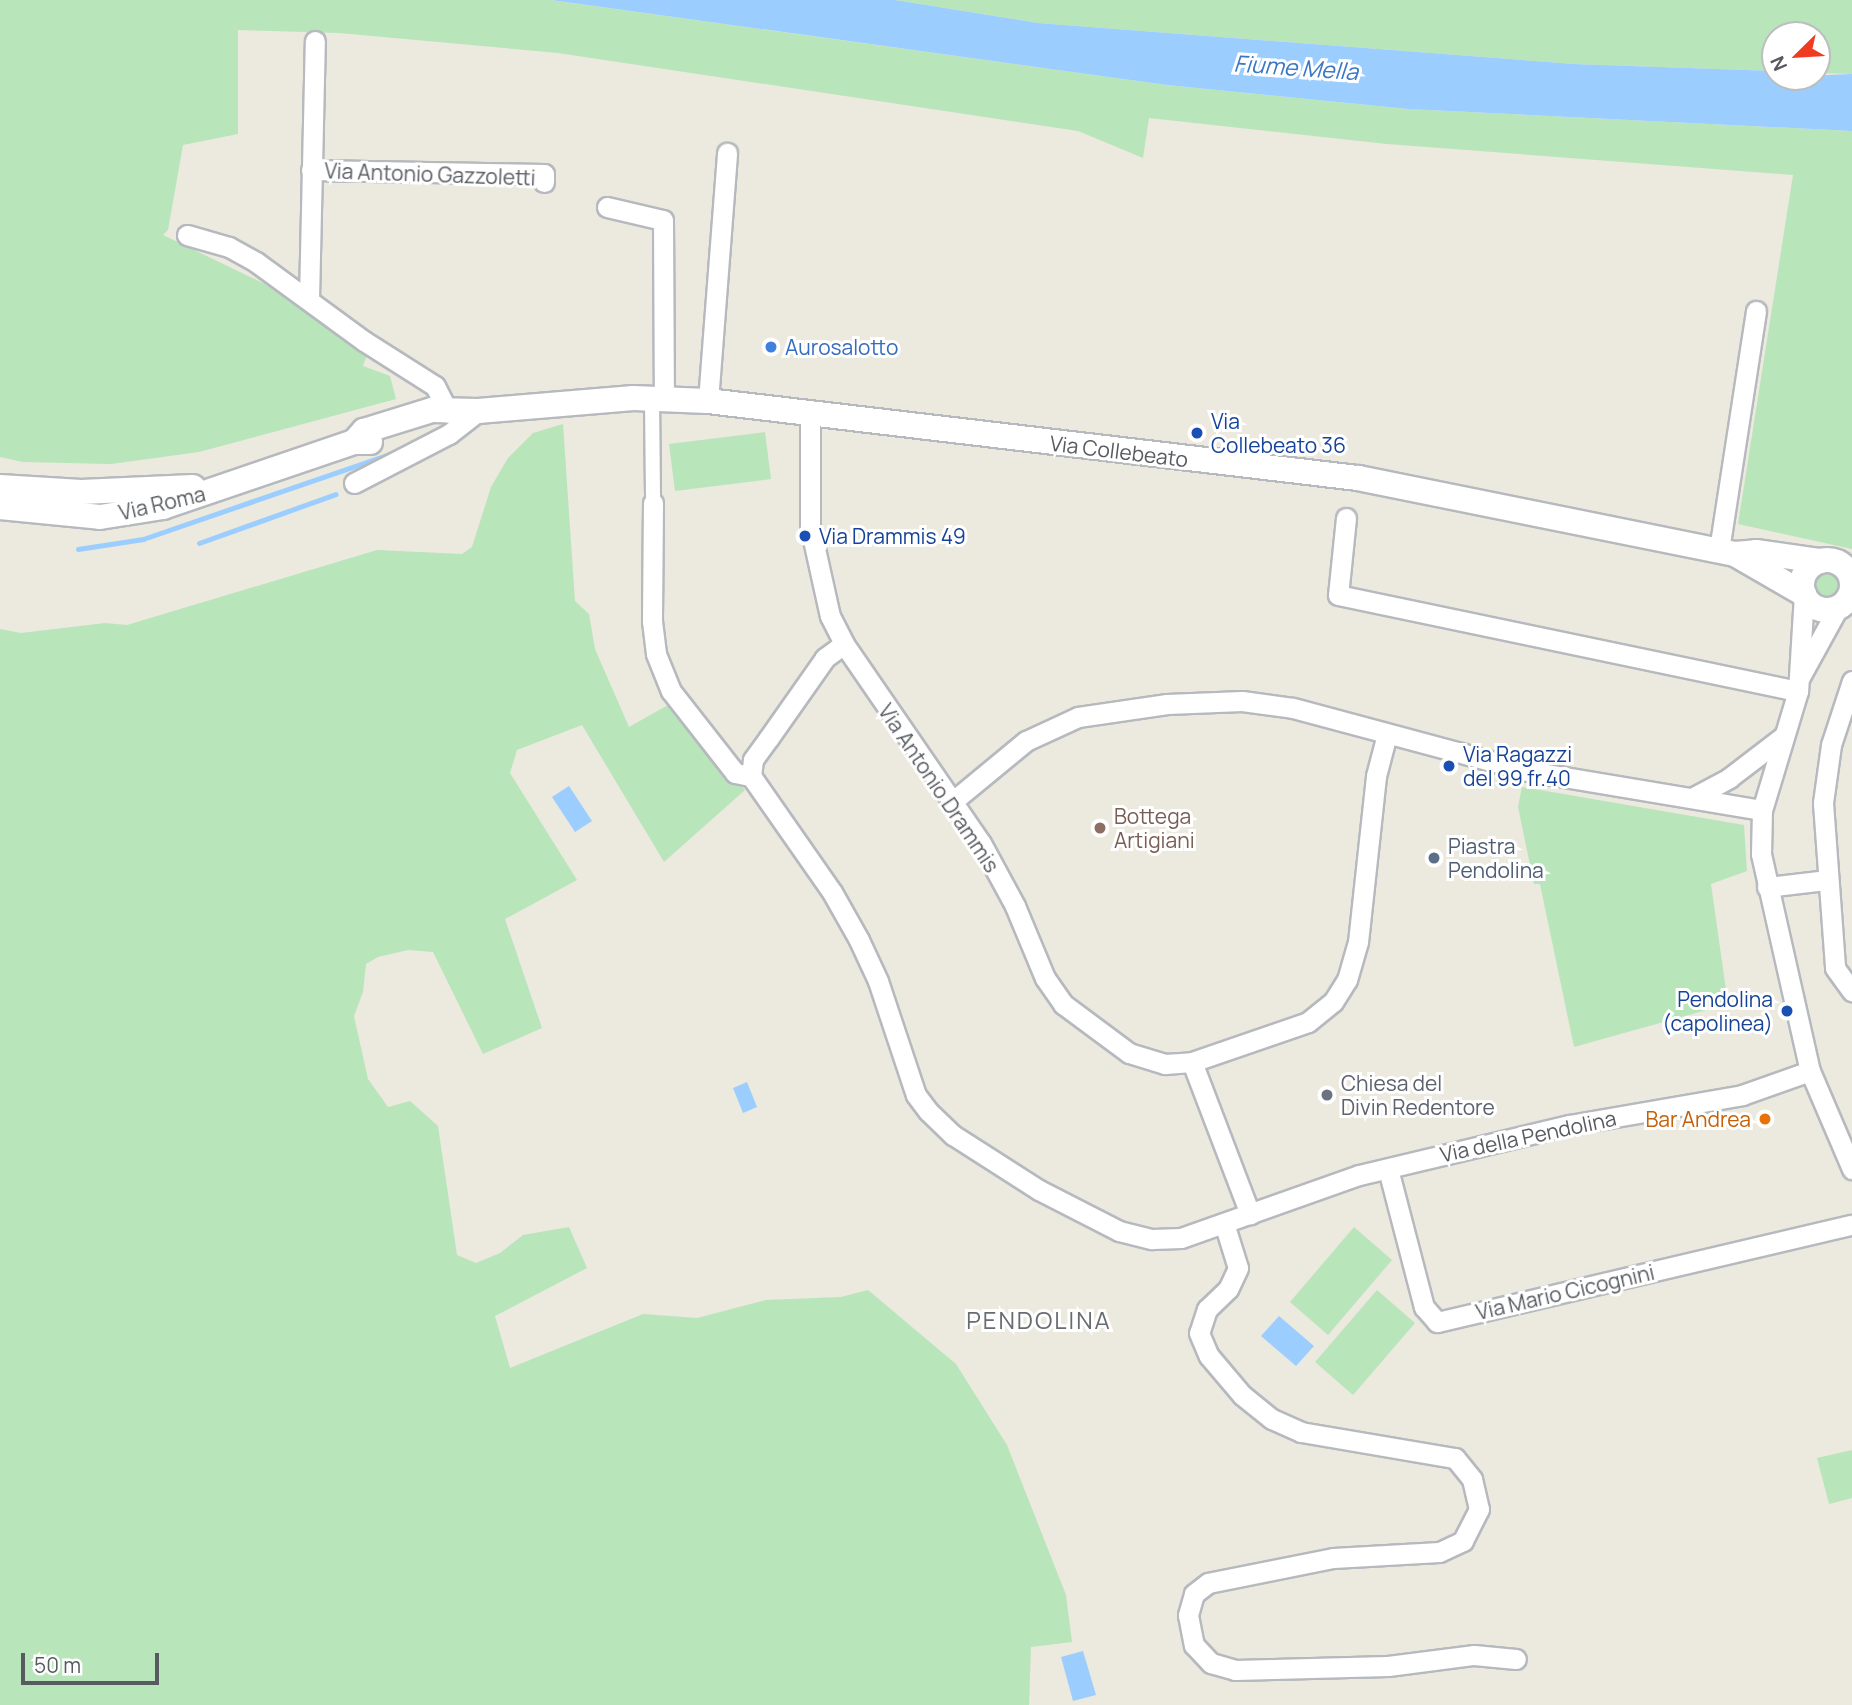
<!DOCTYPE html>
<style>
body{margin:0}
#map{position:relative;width:1852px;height:1705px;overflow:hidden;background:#ece9de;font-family:Manrope,sans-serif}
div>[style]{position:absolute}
.green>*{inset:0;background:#b9e5bb}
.round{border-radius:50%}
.water>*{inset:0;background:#9bceff}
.stream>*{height:5px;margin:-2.5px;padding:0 2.5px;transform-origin:2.5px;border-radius:2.5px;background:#9bceff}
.roads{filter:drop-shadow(2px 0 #b6b9be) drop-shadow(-2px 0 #b6b9be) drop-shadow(0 2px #b6b9be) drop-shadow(0 -2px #b6b9be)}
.pedestrian>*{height:14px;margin:-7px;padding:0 7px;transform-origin:7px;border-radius:7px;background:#fff}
.minor>*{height:19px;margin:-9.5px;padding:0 9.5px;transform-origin:9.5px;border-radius:9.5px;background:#fff}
.tertiary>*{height:24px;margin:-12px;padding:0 12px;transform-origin:12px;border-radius:12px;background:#fff}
.tertiary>.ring{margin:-12px;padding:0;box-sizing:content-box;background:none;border:24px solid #fff;border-radius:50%}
.dots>*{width:19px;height:19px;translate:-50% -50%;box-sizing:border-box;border:4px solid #fff;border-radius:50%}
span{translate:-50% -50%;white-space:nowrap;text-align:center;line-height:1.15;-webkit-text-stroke:6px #fff;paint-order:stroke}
.street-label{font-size:21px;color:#575b60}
.shop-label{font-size:21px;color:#366cbe}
.left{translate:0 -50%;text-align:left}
.transit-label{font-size:21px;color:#164399}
.right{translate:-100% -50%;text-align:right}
.education-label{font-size:21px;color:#785e54}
.service-label{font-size:21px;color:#4e5e75}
.worship-label{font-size:21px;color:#5b616d}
.food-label{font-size:21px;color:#c56008}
.water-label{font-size:23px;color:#3a77c6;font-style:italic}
.quarter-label{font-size:24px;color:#686d72;letter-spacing:2px}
.north{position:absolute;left:1761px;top:21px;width:70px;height:70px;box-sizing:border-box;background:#fff;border:2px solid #bcbdbf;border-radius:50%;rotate:246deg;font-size:19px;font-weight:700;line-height:28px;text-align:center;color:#575b60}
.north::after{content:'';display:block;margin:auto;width:24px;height:32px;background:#ef3b21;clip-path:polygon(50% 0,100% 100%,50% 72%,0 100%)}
.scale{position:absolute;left:21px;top:1653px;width:138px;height:32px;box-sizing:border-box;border:4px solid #575b60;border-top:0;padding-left:9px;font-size:21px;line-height:24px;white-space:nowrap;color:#575b60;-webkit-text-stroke:5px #fff;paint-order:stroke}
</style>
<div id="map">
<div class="green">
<i style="clip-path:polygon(0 0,550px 0,1167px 85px,1408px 109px,1852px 131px,1852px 549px,1738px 524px,1793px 175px,1387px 144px,1149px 118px,1143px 158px,1078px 131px,558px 53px,339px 33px,238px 30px,238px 134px,183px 145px,168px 230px,163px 235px,265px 284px,367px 355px,363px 366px,390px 376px,396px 399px,199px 452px,111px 464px,23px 462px,0 457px)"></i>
<i style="clip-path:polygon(895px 0,1852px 0,1852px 74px,1817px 73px,1817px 35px,1775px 35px,1775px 71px,1574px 64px,1038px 23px)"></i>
<i style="clip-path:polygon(563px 424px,575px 601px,589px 614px,595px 649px,629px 727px,684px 696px,745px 790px,664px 862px,582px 725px,517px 750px,510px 773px,577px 880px,505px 919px,542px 1028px,483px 1054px,433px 952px,408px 950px,378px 957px,366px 964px,363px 992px,354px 1016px,368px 1079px,388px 1107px,410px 1101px,438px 1126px,457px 1255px,476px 1263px,500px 1253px,523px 1235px,569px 1227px,587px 1268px,495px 1316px,510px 1368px,643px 1314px,697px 1318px,766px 1300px,841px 1297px,868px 1290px,956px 1364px,1007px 1445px,1066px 1595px,1072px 1642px,1031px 1647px,1029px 1705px,0 1705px,0 629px,21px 633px,105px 623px,127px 625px,377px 550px,462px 554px,472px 547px,491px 487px,508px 458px,533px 433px)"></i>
<i style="clip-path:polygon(765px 432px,771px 479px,675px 491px,669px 444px)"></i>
<i class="round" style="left:1811px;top:571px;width:30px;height:30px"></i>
<i style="clip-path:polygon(1522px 787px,1744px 825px,1747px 871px,1711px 884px,1728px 1004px,1574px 1047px,1540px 884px,1534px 884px,1518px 807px)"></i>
<i style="clip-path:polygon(1354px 1227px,1392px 1260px,1328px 1335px,1290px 1302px)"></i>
<i style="clip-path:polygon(1377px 1290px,1415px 1323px,1353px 1395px,1315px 1362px)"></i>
<i style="clip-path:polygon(1852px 1450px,1852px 1498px,1829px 1504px,1817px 1458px)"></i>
</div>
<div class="water">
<i style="clip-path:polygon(551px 0,895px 0,1038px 23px,1574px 64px,1775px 71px,1775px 77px,1852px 74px,1852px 131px,1408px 109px,1167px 85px)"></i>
<i style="clip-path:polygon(569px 786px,592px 821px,575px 832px,552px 797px)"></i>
<i style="clip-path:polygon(747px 1082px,757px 1107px,743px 1113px,733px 1088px)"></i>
<i style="clip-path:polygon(1279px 1316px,1314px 1346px,1296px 1366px,1261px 1336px)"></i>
<i style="clip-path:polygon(1083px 1651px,1096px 1695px,1073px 1701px,1061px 1657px)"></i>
</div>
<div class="stream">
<i style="left:199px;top:543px;width:145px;rotate:-19.7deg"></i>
<i style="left:78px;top:549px;width:66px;rotate:-8.7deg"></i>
<i style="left:143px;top:539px;width:264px;rotate:-19deg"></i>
</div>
<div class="roads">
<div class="pedestrian">
<i style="left:652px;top:399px;width:104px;rotate:89.4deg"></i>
</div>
<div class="minor">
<i style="left:311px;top:170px;width:233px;rotate:1deg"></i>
<i style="left:544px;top:174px;width:8px;rotate:90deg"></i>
<i style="left:607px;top:207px;width:57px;rotate:13.1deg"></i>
<i style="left:663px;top:220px;width:179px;rotate:89.7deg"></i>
<i style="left:187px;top:235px;width:44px;rotate:15.9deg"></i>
<i style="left:229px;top:247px;width:31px;rotate:29deg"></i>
<i style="left:256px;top:262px;width:134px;rotate:36.2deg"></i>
<i style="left:364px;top:341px;width:84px;rotate:32.4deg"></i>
<i style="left:435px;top:386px;width:30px;rotate:63deg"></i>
<i style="left:309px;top:299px;width:258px;rotate:-88.7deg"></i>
<i style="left:708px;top:401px;width:249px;rotate:-85.6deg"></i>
<i style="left:810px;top:415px;width:111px;rotate:90deg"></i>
<i style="left:810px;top:526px;width:92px;rotate:77.5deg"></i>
<i style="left:830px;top:616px;width:31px;rotate:63deg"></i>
<i style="left:844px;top:644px;width:242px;rotate:55.5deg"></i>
<i style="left:981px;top:843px;width:72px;rotate:61.6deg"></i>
<i style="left:1015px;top:906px;width:78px;rotate:67.4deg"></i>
<i style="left:1045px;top:978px;width:32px;rotate:55deg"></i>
<i style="left:1063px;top:1004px;width:82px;rotate:36.6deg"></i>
<i style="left:1129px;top:1053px;width:38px;rotate:17deg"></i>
<i style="left:1165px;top:1064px;width:27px;rotate:-4deg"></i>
<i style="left:1192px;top:1062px;width:123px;rotate:-19deg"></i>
<i style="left:1308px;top:1022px;width:32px;rotate:-39deg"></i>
<i style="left:1333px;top:1002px;width:26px;rotate:-58deg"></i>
<i style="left:1347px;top:980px;width:40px;rotate:-74deg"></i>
<i style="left:1358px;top:942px;width:167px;rotate:-83.8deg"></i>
<i style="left:1376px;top:776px;width:43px;rotate:-75.3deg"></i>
<i style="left:354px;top:483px;width:107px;rotate:-27.3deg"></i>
<i style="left:449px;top:434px;width:37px;rotate:-38deg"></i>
<i style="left:653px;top:503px;width:118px;rotate:90.5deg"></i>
<i style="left:652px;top:621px;width:33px;rotate:83deg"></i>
<i style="left:656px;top:654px;width:40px;rotate:68deg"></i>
<i style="left:671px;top:691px;width:104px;rotate:52deg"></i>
<i style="left:735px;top:773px;width:16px;rotate:11deg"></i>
<i style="left:1346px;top:518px;width:77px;rotate:95.9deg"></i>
<i style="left:1338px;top:595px;width:470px;rotate:11.8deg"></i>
<i style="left:1719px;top:550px;width:242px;rotate:-81.2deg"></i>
<i style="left:1804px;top:594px;width:97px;rotate:93.5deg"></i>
<i style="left:1798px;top:691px;width:124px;rotate:106.8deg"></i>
<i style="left:1762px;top:810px;width:44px;rotate:91.3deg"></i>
<i style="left:1761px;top:854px;width:222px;rotate:77.3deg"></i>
<i style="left:1810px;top:1071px;width:107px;rotate:66.8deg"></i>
<i style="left:844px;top:644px;width:24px;rotate:144deg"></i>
<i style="left:825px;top:658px;width:99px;rotate:125.1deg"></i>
<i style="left:768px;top:739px;width:26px;rotate:126deg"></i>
<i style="left:753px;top:760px;width:16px;rotate:97deg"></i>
<i style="left:751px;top:776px;width:141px;rotate:55.1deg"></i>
<i style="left:832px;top:892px;width:55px;rotate:60.6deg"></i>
<i style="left:859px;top:940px;width:45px;rotate:65.1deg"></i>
<i style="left:878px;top:981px;width:120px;rotate:71.6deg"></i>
<i style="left:916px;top:1095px;width:20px;rotate:53deg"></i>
<i style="left:928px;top:1111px;width:35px;rotate:44deg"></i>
<i style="left:953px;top:1135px;width:102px;rotate:32.6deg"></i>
<i style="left:1039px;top:1190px;width:90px;rotate:27.1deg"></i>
<i style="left:1119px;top:1231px;width:34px;rotate:14deg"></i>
<i style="left:1152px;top:1239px;width:29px;rotate:-2deg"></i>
<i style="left:1181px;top:1238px;width:189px;rotate:-19.5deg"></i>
<i style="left:1359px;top:1175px;width:216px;rotate:-13.4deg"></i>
<i style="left:1569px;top:1125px;width:176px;rotate:-9.8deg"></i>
<i style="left:1742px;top:1095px;width:72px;rotate:-19.4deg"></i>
<i style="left:1800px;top:677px;width:79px;rotate:-61.2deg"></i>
<i style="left:1852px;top:681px;width:67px;rotate:108.2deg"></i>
<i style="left:1831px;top:745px;width:59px;rotate:97.9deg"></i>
<i style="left:1823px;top:803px;width:165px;rotate:85.8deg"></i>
<i style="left:1835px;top:968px;width:29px;rotate:54deg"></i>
<i style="left:1694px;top:797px;width:40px;rotate:-28deg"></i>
<i style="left:1729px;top:778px;width:69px;rotate:-37.4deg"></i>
<i style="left:952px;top:802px;width:96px;rotate:-39.5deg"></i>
<i style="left:1026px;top:741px;width:57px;rotate:-24.8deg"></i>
<i style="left:1078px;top:717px;width:90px;rotate:-8.3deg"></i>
<i style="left:1167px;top:704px;width:75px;rotate:-2.3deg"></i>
<i style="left:1242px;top:701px;width:51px;rotate:7.8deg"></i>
<i style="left:1293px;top:708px;width:243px;rotate:15deg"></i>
<i style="left:1528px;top:771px;width:237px;rotate:9.5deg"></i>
<i style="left:1767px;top:887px;width:60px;rotate:-6.7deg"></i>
<i style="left:1192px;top:1062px;width:163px;rotate:69.1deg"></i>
<i style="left:1388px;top:1169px;width:143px;rotate:75.4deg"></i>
<i style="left:1424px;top:1307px;width:20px;rotate:49deg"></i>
<i style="left:1437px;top:1322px;width:426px;rotate:-13.2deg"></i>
<i style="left:1224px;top:1223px;width:47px;rotate:72.7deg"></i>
<i style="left:1238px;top:1268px;width:23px;rotate:115deg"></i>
<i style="left:1228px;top:1289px;width:29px;rotate:136deg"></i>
<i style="left:1207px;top:1309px;width:25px;rotate:108deg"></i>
<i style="left:1199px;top:1333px;width:25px;rotate:67deg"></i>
<i style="left:1209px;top:1356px;width:51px;rotate:49.8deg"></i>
<i style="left:1242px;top:1395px;width:38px;rotate:39deg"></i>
<i style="left:1272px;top:1419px;width:32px;rotate:24deg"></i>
<i style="left:1301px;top:1432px;width:156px;rotate:9.6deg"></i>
<i style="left:1455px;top:1458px;width:27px;rotate:51deg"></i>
<i style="left:1472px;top:1479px;width:31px;rotate:77deg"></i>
<i style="left:1479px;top:1509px;width:36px;rotate:117deg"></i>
<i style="left:1463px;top:1541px;width:26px;rotate:155deg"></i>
<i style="left:1439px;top:1552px;width:106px;rotate:176.8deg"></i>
<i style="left:1333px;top:1558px;width:127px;rotate:168.7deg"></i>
<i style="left:1208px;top:1583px;width:18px;rotate:142deg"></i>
<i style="left:1194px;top:1594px;width:22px;rotate:106deg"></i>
<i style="left:1188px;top:1615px;width:31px;rotate:79deg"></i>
<i style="left:1194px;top:1645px;width:25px;rotate:47deg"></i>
<i style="left:1211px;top:1663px;width:25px;rotate:16deg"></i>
<i style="left:1235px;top:1670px;width:153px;rotate:-1.5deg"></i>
<i style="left:1388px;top:1666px;width:87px;rotate:-7.3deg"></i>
<i style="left:1474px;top:1655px;width:42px;rotate:5.4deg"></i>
</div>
<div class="tertiary">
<i style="left:354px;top:442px;width:15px;rotate:-48deg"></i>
<i style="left:364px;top:431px;width:71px;rotate:-17.2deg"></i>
<i style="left:432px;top:410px;width:46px;rotate:1.2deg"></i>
<i style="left:478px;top:411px;width:156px;rotate:-4.8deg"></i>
<i style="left:633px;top:398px;width:75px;rotate:2.3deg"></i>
<i style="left:708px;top:401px;width:655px;rotate:6.76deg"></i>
<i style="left:1358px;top:478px;width:385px;rotate:11.4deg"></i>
<i style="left:1735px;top:554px;width:80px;rotate:30.1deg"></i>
<i style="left:0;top:487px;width:81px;rotate:3.5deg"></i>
<i style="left:81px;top:492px;width:112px;rotate:-2.6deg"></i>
<i style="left:0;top:507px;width:100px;rotate:5.7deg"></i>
<i style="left:100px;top:517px;width:64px;rotate:-9deg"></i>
<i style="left:163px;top:507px;width:202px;rotate:-18.8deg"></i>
<i style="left:354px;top:442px;width:16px"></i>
<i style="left:1735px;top:554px;width:21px;rotate:-5deg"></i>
<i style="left:1756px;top:552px;width:65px;rotate:8deg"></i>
<i class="ring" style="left:1802px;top:560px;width:26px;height:26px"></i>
</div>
</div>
<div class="dots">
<i style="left:771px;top:347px;background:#3f7fe0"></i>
<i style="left:1197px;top:433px;background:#1a4fb4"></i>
<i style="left:805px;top:536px;background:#1a4fb4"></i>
<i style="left:1449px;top:766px;background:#1a4fb4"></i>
<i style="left:1100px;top:828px;background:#8d6e63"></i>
<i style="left:1434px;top:858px;background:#5c6f8a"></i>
<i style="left:1787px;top:1011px;background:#1a4fb4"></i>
<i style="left:1327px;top:1095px;background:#6b7280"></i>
<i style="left:1765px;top:1119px;background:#e8710a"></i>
</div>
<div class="street-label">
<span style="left:430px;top:174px;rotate:2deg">Via Antonio Gazzoletti</span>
<span style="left:1119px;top:451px;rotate:7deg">Via Collebeato</span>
<span style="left:162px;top:503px;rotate:-13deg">Via Roma</span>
<span style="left:939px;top:788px;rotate:56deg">Via Antonio Drammis</span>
<span style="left:1528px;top:1136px;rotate:-12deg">Via della Pendolina</span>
<span style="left:1565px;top:1292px;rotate:-13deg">Via Mario Cicognini</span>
</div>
<div class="shop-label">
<span class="left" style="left:785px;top:347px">Aurosalotto</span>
</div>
<div class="transit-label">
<span class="left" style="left:1211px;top:433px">Via<br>Collebeato 36</span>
<span class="left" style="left:819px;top:536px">Via Drammis 49</span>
<span class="left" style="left:1463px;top:766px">Via Ragazzi<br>del 99 fr.40</span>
<span class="right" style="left:1773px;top:1011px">Pendolina<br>(capolinea)</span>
</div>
<div class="education-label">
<span class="left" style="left:1114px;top:828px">Bottega<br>Artigiani</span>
</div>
<div class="service-label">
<span class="left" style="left:1448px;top:858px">Piastra<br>Pendolina</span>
</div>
<div class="worship-label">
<span class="left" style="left:1341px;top:1095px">Chiesa del<br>Divin Redentore</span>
</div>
<div class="food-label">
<span class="right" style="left:1751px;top:1119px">Bar Andrea</span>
</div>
<div class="water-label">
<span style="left:1296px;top:67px;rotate:4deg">Fiume Mella</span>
</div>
<div class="quarter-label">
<span style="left:1039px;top:1320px">PENDOLINA</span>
</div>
<div class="north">N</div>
<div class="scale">50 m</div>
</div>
